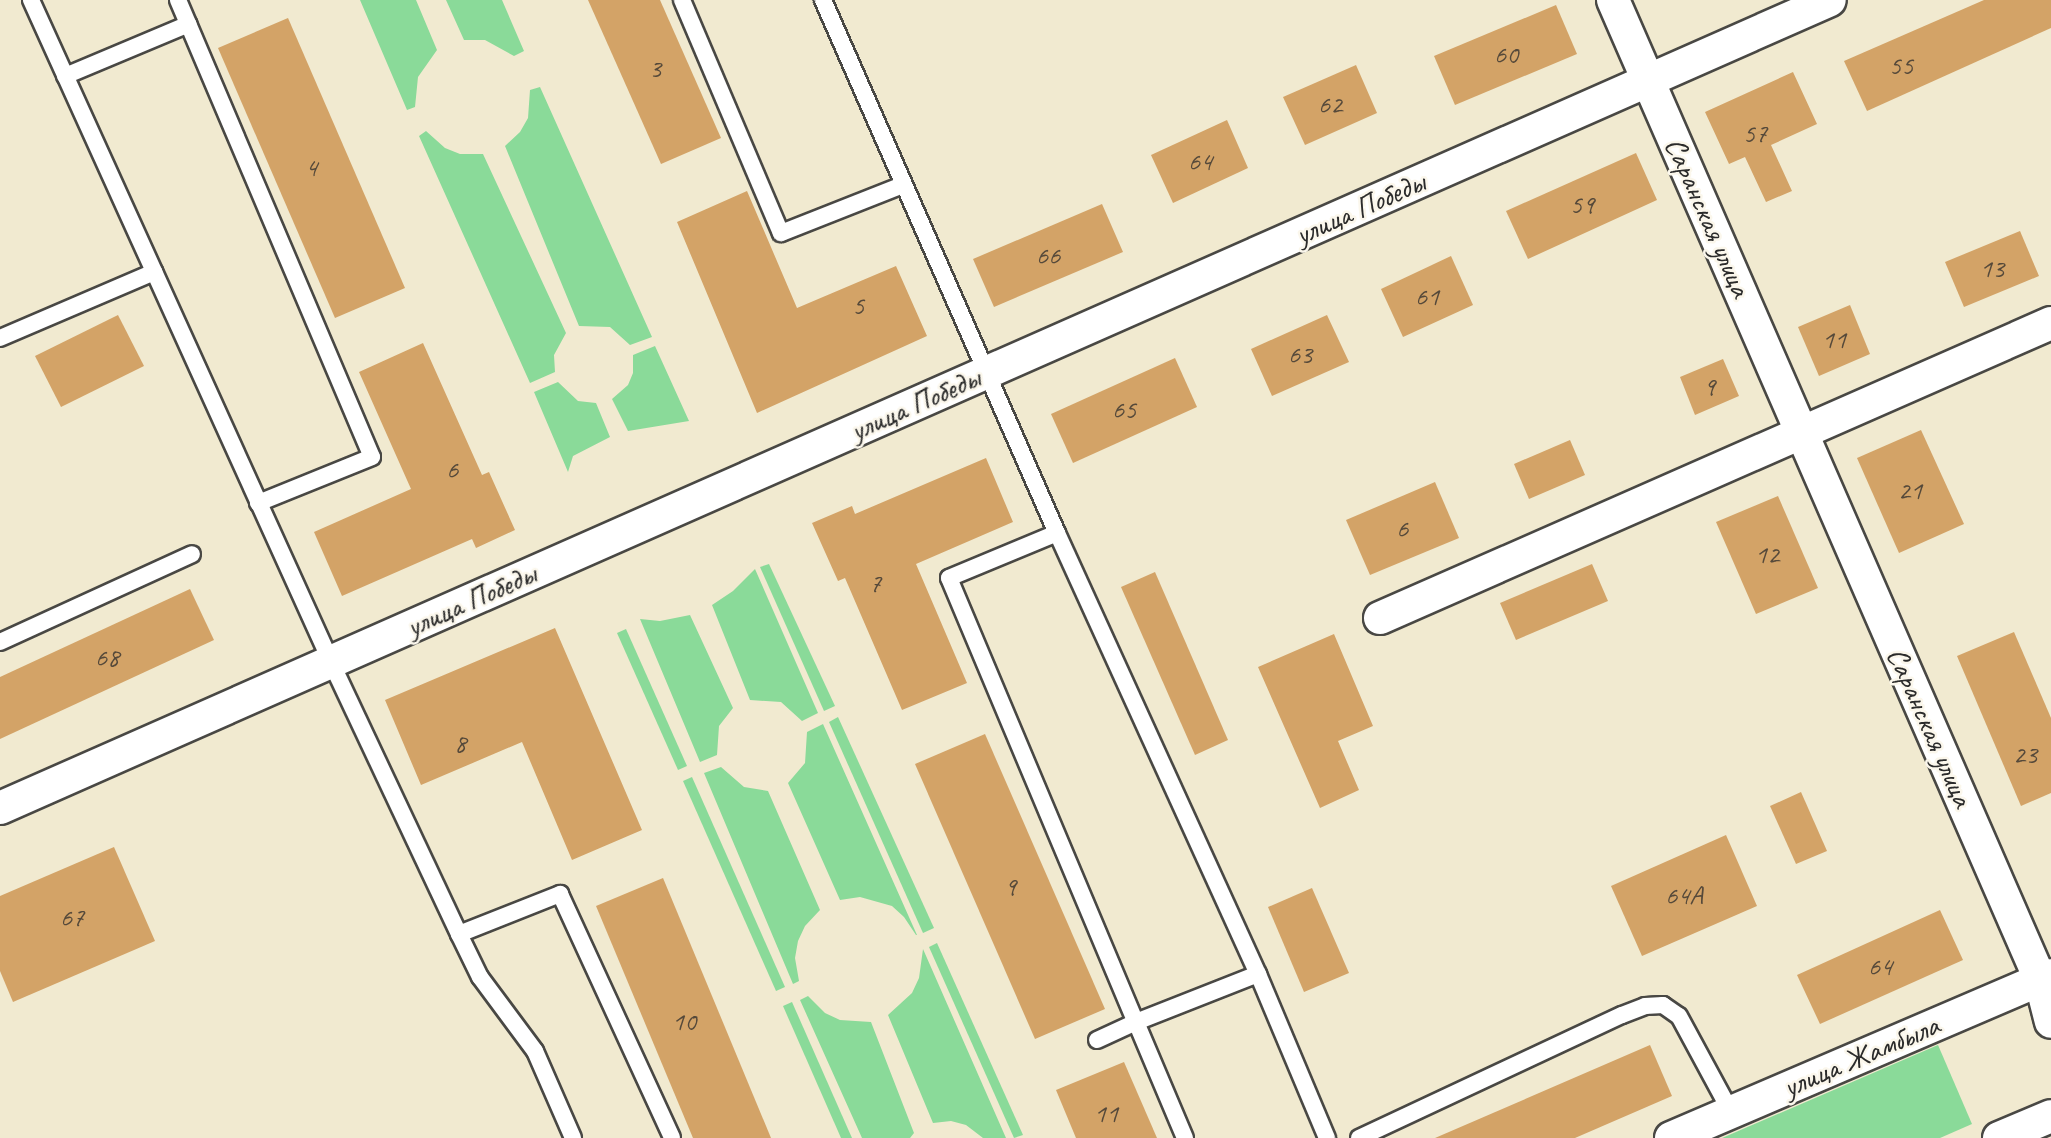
<!DOCTYPE html>
<meta charset="utf-8">
<style>
body{margin:0}
#map{position:relative;width:2051px;height:1138px;overflow:hidden;background:#f1ead0;font-family:Caveat,sans-serif}
div>[style]{position:absolute}
.green>*{inset:0;background:#8ada99}
.building>*{inset:0;background:#d3a367}
.roads{filter:drop-shadow(2px 0 #494844) drop-shadow(-2px 0 #494844) drop-shadow(0 2px #494844) drop-shadow(0 -2px #494844)}
.service>*{height:16px;margin:-8px;padding:0 8px;transform-origin:8px;border-radius:8px;background:#fff}
.minor>*{height:32px;margin:-16px;padding:0 16px;transform-origin:16px;border-radius:16px;background:#fff}
span{translate:-50% -50%;white-space:nowrap;text-align:center;line-height:1.15;-webkit-text-stroke:5px #fbf7ec;paint-order:stroke}
.number-label{font-size:27px;color:#55493a}
.number-label span{-webkit-text-stroke-width:0}
.street-label{font-size:30px;color:#2b2b2b}
</style>
<div id="map">
<div class="green">
<i style="clip-path:polygon(360px 0,416px 0,437px 50px,418px 77px,415px 107px,407px 110px)"></i>
<i style="clip-path:polygon(446px 0,502px 0,524px 51px,514px 56px,485px 40px,464px 40px)"></i>
<i style="clip-path:polygon(540px 87px,652px 337px,630px 345px,610px 327px,579px 326px,505px 146px,520px 132px,528px 118px,530px 90px)"></i>
<i style="clip-path:polygon(426px 131px,445px 148px,460px 154px,483px 154px,566px 333px,554px 355px,555px 372px,530px 383px,419px 136px)"></i>
<i style="clip-path:polygon(655px 346px,689px 421px,628px 431px,612px 399px,628px 385px,633px 373px,633px 355px)"></i>
<i style="clip-path:polygon(558px 382px,578px 401px,596px 403px,610px 437px,573px 456px,568px 472px,534px 392px)"></i>
<i style="clip-path:polygon(769px 564px,835px 706px,824px 711px,760px 567px)"></i>
<i style="clip-path:polygon(755px 569px,818px 713px,802px 721px,781px 702px,750px 700px,712px 605px,733px 591px)"></i>
<i style="clip-path:polygon(690px 615px,733px 708px,719px 726px,717px 755px,700px 762px,640px 619px,660px 621px)"></i>
<i style="clip-path:polygon(626px 629px,687px 766px,678px 770px,617px 633px)"></i>
<i style="clip-path:polygon(838px 717px,934px 928px,923px 933px,829px 722px)"></i>
<i style="clip-path:polygon(823px 724px,917px 935px,916px 935px,904px 917px,892px 906px,860px 897px,840px 900px,788px 783px,805px 763px,807px 732px)"></i>
<i style="clip-path:polygon(721px 767px,744px 787px,768px 791px,820px 910px,805px 926px,798px 941px,795px 958px,799px 981px,793px 984px,704px 773px)"></i>
<i style="clip-path:polygon(692px 777px,785px 987px,776px 991px,683px 781px)"></i>
<i style="clip-path:polygon(937px 943px,1023px 1135px,1014px 1138px,929px 947px)"></i>
<i style="clip-path:polygon(923px 949px,1006px 1138px,983px 1138px,966px 1125px,951px 1121px,933px 1123px,888px 1015px,912px 993px,919px 978px)"></i>
<i style="clip-path:polygon(808px 996px,825px 1013px,840px 1020px,871px 1022px,914px 1133px,910px 1138px,862px 1138px,800px 1000px)"></i>
<i style="clip-path:polygon(792px 1002px,852px 1138px,841px 1138px,783px 1006px)"></i>
<i style="clip-path:polygon(1938px 1045px,1972px 1124px,1940px 1138px,1722px 1138px)"></i>
</div>
<div class="building">
<i style="clip-path:polygon(588px 0,660px 0,721px 138px,661px 164px)"></i>
<i style="clip-path:polygon(1984px 0,2051px 0,2051px 28px,1867px 111px,1844px 61px)"></i>
<i style="clip-path:polygon(1556px 5px,1577px 54px,1455px 105px,1434px 56px)"></i>
<i style="clip-path:polygon(288px 18px,405px 288px,335px 318px,218px 48px)"></i>
<i style="clip-path:polygon(1356px 65px,1377px 113px,1305px 145px,1283px 97px)"></i>
<i style="clip-path:polygon(1793px 72px,1817px 124px,1771px 145px,1792px 191px,1766px 202px,1745px 157px,1729px 164px,1705px 112px)"></i>
<i style="clip-path:polygon(1227px 120px,1248px 168px,1173px 203px,1151px 155px)"></i>
<i style="clip-path:polygon(1636px 153px,1657px 200px,1528px 259px,1506px 211px)"></i>
<i style="clip-path:polygon(747px 191px,797px 308px,896px 266px,927px 336px,757px 413px,677px 222px)"></i>
<i style="clip-path:polygon(1102px 204px,1123px 252px,994px 307px,973px 259px)"></i>
<i style="clip-path:polygon(2020px 231px,2039px 276px,1964px 307px,1945px 262px)"></i>
<i style="clip-path:polygon(1451px 256px,1473px 305px,1403px 337px,1381px 289px)"></i>
<i style="clip-path:polygon(1850px 305px,1870px 354px,1819px 376px,1798px 327px)"></i>
<i style="clip-path:polygon(118px 315px,144px 366px,61px 407px,35px 356px)"></i>
<i style="clip-path:polygon(1327px 315px,1349px 362px,1272px 396px,1251px 349px)"></i>
<i style="clip-path:polygon(423px 343px,482px 475px,489px 472px,515px 530px,476px 548px,472px 539px,342px 596px,314px 532px,411px 489px,359px 372px)"></i>
<i style="clip-path:polygon(1175px 358px,1197px 407px,1073px 463px,1051px 414px)"></i>
<i style="clip-path:polygon(1723px 359px,1739px 396px,1695px 415px,1680px 377px)"></i>
<i style="clip-path:polygon(1921px 430px,1964px 524px,1899px 553px,1857px 458px)"></i>
<i style="clip-path:polygon(1570px 440px,1585px 475px,1529px 499px,1514px 464px)"></i>
<i style="clip-path:polygon(986px 458px,1013px 522px,916px 564px,967px 683px,902px 710px,845px 578px,838px 581px,812px 523px,852px 506px,855px 514px)"></i>
<i style="clip-path:polygon(1435px 482px,1459px 538px,1370px 575px,1346px 520px)"></i>
<i style="clip-path:polygon(1778px 496px,1818px 588px,1756px 614px,1716px 522px)"></i>
<i style="clip-path:polygon(1592px 564px,1608px 601px,1516px 640px,1500px 603px)"></i>
<i style="clip-path:polygon(1155px 572px,1228px 740px,1195px 755px,1121px 587px)"></i>
<i style="clip-path:polygon(190px 589px,214px 640px,0 739px,0 677px)"></i>
<i style="clip-path:polygon(555px 628px,642px 830px,572px 860px,522px 742px,421px 785px,385px 700px)"></i>
<i style="clip-path:polygon(2014px 632px,2051px 718px,2051px 793px,2021px 806px,1957px 656px)"></i>
<i style="clip-path:polygon(1334px 634px,1373px 726px,1338px 741px,1359px 790px,1320px 808px,1258px 667px)"></i>
<i style="clip-path:polygon(985px 734px,1105px 1009px,1035px 1039px,915px 764px)"></i>
<i style="clip-path:polygon(1801px 792px,1827px 851px,1796px 864px,1770px 806px)"></i>
<i style="clip-path:polygon(1726px 835px,1757px 906px,1642px 956px,1611px 886px)"></i>
<i style="clip-path:polygon(114px 847px,155px 941px,13px 1002px,0 971px,0 896px)"></i>
<i style="clip-path:polygon(663px 878px,771px 1138px,693px 1138px,596px 906px)"></i>
<i style="clip-path:polygon(1312px 888px,1349px 973px,1304px 992px,1268px 907px)"></i>
<i style="clip-path:polygon(1940px 910px,1963px 960px,1820px 1024px,1797px 975px)"></i>
<i style="clip-path:polygon(1650px 1045px,1672px 1096px,1575px 1138px,1435px 1138px)"></i>
<i style="clip-path:polygon(1124px 1062px,1157px 1138px,1076px 1138px,1056px 1090px)"></i>
</div>
<div class="roads">
<div class="service">
<i style="left:31px;top:0;width:727px;rotate:65.62deg"></i>
<i style="left:331px;top:662px;width:301px;rotate:64.8deg"></i>
<i style="left:459px;top:934px;width:48px;rotate:64deg"></i>
<i style="left:480px;top:977px;width:92px;rotate:53.4deg"></i>
<i style="left:535px;top:1051px;width:95px;rotate:66.4deg"></i>
<i style="left:178px;top:0;width:496px;rotate:67deg"></i>
<i style="left:372px;top:457px;width:123px;rotate:158deg"></i>
<i style="left:682px;top:0;width:253px;rotate:67deg"></i>
<i style="left:781px;top:233px;width:131px;rotate:-21.5deg"></i>
<i style="left:823px;top:0;width:582px;rotate:66.3deg"></i>
<i style="left:1057px;top:533px;width:485px;rotate:65.5deg"></i>
<i style="left:1258px;top:974px;width:178px;rotate:67.2deg"></i>
<i style="left:65px;top:76px;width:134px;rotate:-22.8deg"></i>
<i style="left:0;top:338px;width:168px;rotate:-23.2deg"></i>
<i style="left:1057px;top:533px;width:117px;rotate:157.4deg"></i>
<i style="left:949px;top:578px;width:482px;rotate:67.2deg"></i>
<i style="left:1136px;top:1022px;width:131px;rotate:-21.5deg"></i>
<i style="left:0;top:642px;width:211px;rotate:-24.6deg"></i>
<i style="left:459px;top:934px;width:109px;rotate:-21.6deg"></i>
<i style="left:560px;top:894px;width:268px;rotate:65.3deg"></i>
<i style="left:1097px;top:1040px;width:43px;rotate:-24.8deg"></i>
<i style="left:1136px;top:1022px;width:126px;rotate:67.1deg"></i>
<i style="left:1359px;top:1138px;width:290px;rotate:-25.1deg"></i>
<i style="left:1622px;top:1015px;width:25px;rotate:-21deg"></i>
<i style="left:1645px;top:1006px;width:18px;rotate:-3deg"></i>
<i style="left:1663px;top:1005px;width:19px;rotate:35deg"></i>
<i style="left:1679px;top:1016px;width:109px;rotate:61.6deg"></i>
</div>
<div class="minor">
<i style="left:1613px;top:0;width:1068px;rotate:66.44deg"></i>
<i style="left:2040px;top:979px;width:44px;rotate:75.7deg"></i>
<i style="left:1380px;top:618px;width:733px;rotate:-23.73deg"></i>
<i style="left:0;top:808px;width:2000px;rotate:-23.82deg"></i>
<i style="left:1671px;top:1138px;width:413px;rotate:-23.2deg"></i>
<i style="left:1999px;top:1138px;width:56px;rotate:-22.9deg"></i>
</div>
</div>
<div class="number-label">
<span style="left:1506px;top:55px">60</span>
<span style="left:1901px;top:66px">55</span>
<span style="left:655px;top:69px">3</span>
<span style="left:1330px;top:105px">62</span>
<span style="left:1755px;top:134px">57</span>
<span style="left:1200px;top:162px">64</span>
<span style="left:311px;top:168px">4</span>
<span style="left:1582px;top:205px">59</span>
<span style="left:1048px;top:256px">66</span>
<span style="left:1992px;top:269px">13</span>
<span style="left:1427px;top:297px">61</span>
<span style="left:858px;top:306px">5</span>
<span style="left:1834px;top:340px">11</span>
<span style="left:1300px;top:355px">63</span>
<span style="left:1709px;top:387px">9</span>
<span style="left:1124px;top:410px">65</span>
<span style="left:452px;top:470px">6</span>
<span style="left:1910px;top:491px">21</span>
<span style="left:1402px;top:529px">6</span>
<span style="left:1767px;top:555px">12</span>
<span style="left:875px;top:584px">7</span>
<span style="left:107px;top:658px">68</span>
<span style="left:460px;top:744px">8</span>
<span style="left:2025px;top:755px">23</span>
<span style="left:1010px;top:887px">9</span>
<span style="left:1684px;top:896px">64А</span>
<span style="left:72px;top:918px">67</span>
<span style="left:1880px;top:967px">64</span>
<span style="left:684px;top:1022px">10</span>
<span style="left:1106px;top:1114px">11</span>
</div>
<div class="street-label">
<span style="left:1360px;top:208px;rotate:-24deg">улица Победы</span>
<span style="left:1708px;top:217px;rotate:66deg">Саранская улица</span>
<span style="left:915px;top:404px;rotate:-24deg">улица Победы</span>
<span style="left:471px;top:600px;rotate:-24deg">улица Победы</span>
<span style="left:1930px;top:727px;rotate:66deg">Саранская улица</span>
<span style="left:1861px;top:1056px;rotate:-23deg">улица Жамбыла</span>
</div>
</div>
